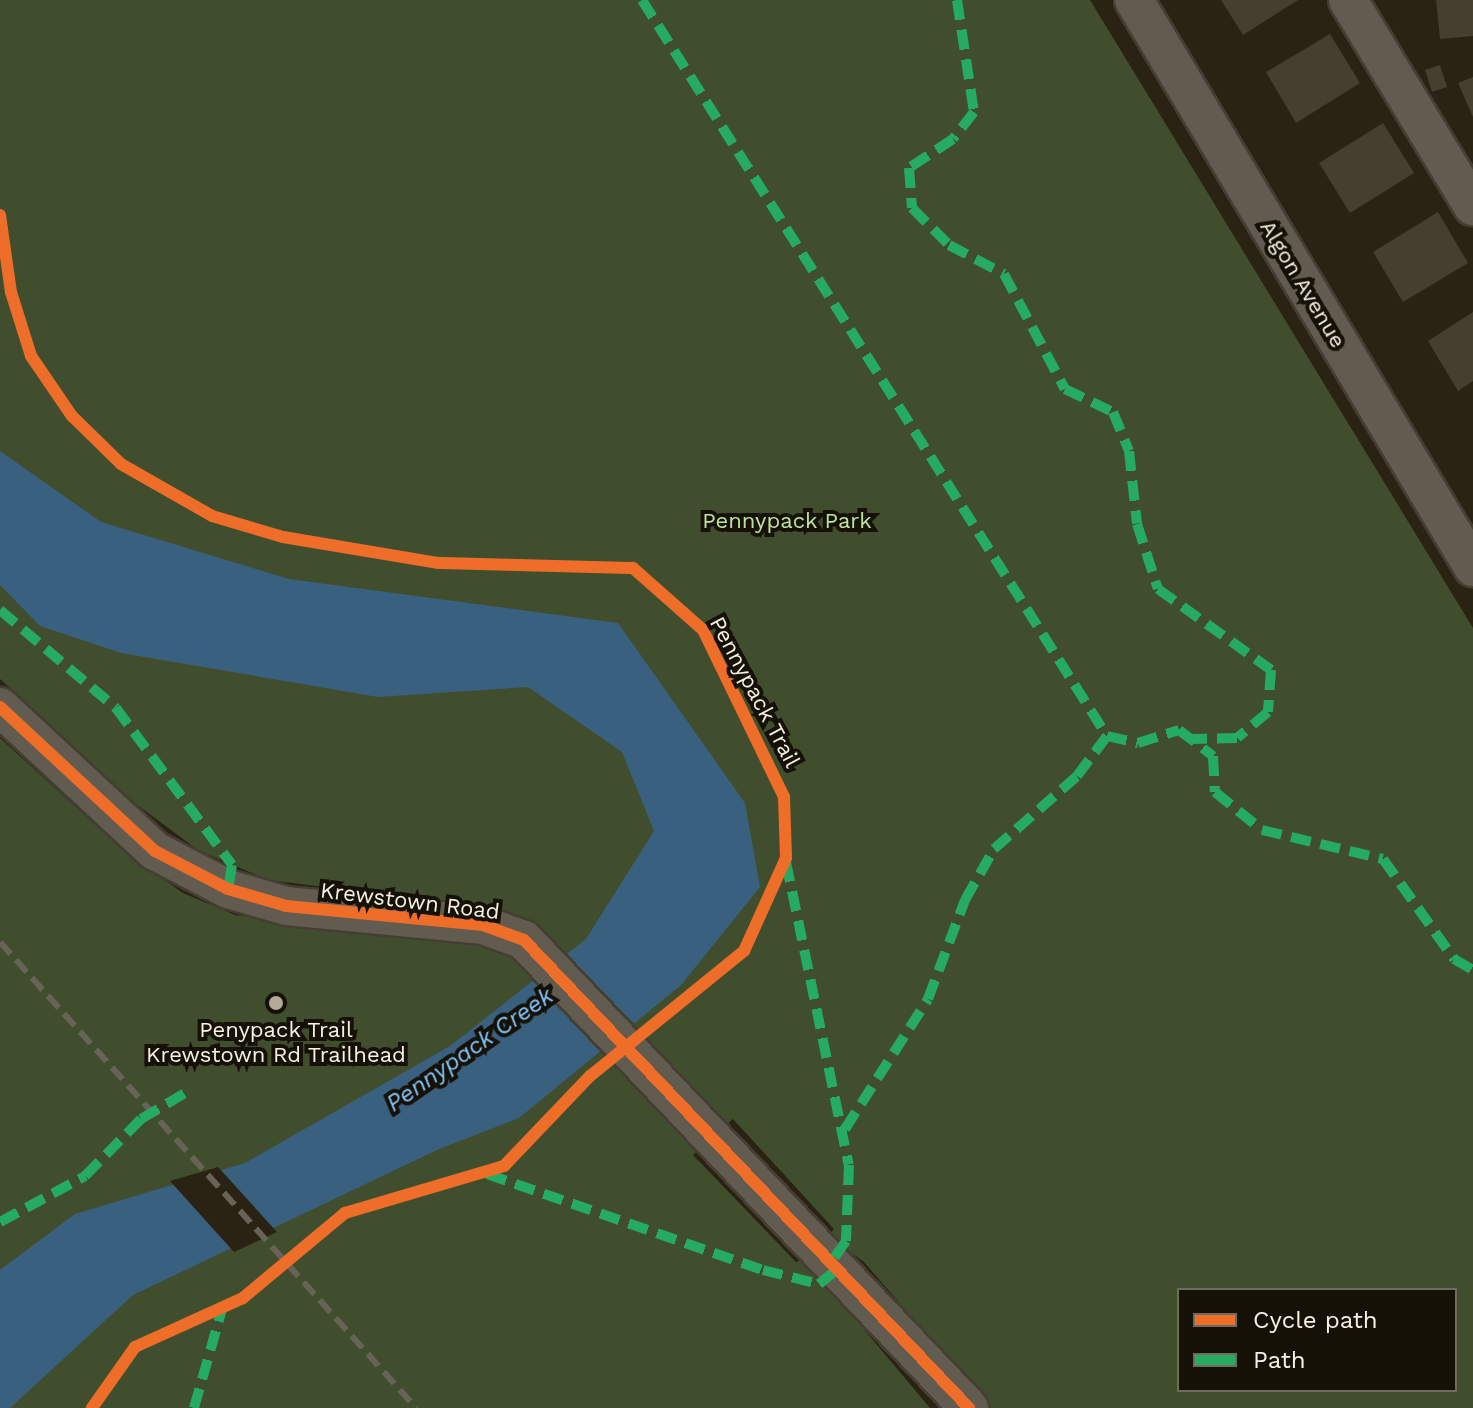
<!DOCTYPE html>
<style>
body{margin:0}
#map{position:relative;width:1473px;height:1408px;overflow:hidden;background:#2a2313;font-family:"Work Sans",sans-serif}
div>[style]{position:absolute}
.green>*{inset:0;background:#414e2e}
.water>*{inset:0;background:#39607f}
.pier>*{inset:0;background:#2a2313}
.building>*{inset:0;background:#453f30}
.roads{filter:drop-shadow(2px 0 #443e33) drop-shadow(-2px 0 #443e33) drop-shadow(0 2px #443e33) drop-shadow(0 -2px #443e33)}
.minor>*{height:38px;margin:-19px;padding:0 19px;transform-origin:19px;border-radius:19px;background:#615c4f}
.rail>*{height:6px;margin-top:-3px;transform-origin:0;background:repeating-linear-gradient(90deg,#676356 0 16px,transparent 0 24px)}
.quiet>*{height:10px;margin-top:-5px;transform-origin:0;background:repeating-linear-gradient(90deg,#26ab63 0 20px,transparent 0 30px)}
.cycleway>*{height:12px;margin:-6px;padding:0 6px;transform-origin:6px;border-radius:6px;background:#ee6e29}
.dots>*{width:22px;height:22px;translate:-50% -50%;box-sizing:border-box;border:4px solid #161106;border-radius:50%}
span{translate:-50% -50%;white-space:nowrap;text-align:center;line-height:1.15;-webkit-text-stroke:8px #161106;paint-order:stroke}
.street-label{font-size:22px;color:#f9f2e1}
.park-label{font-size:22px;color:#c0e499}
.poi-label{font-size:22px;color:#f9f2e1}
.water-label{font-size:24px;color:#81c5fd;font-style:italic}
.legend{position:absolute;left:1177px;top:1288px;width:280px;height:104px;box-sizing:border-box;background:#161106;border:2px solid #716b5e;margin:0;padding:10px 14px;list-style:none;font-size:24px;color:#f9f2e1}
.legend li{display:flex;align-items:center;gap:16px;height:40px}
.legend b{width:40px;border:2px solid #716b5e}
</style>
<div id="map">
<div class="green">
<i style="clip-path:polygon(evenodd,0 0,1090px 0,1473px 628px,1473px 1408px,991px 1408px,863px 1261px,827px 1237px,834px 1229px,733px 1119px,693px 1155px,796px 1262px,804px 1258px,930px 1408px,0 1408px,0 738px,125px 852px,183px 893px,235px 915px,418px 937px,429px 900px,268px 880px,198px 850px,136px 804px,0 679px,0 0,1179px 1290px,1455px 1290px,1455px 1390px,1179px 1390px,1179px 1290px)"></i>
</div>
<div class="water">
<i style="clip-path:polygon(0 451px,101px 522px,289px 579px,618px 623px,745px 803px,760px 887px,681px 985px,519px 1118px,439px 1149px,133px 1295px,10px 1408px,0 1408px,0 1270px,75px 1214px,245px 1163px,450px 1046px,586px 939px,654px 831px,622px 752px,528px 687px,378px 697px,121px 653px,40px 626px,0 585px)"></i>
</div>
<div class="pier">
<i style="clip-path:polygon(218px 1167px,277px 1232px,234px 1252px,170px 1181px)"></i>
</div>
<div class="building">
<i style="clip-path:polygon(1221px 0,1298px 0,1243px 35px)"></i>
<i style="clip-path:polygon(1436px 0,1473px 0,1473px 36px,1440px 39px)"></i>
<i style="clip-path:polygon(1330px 34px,1360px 83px,1296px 123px,1266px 72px)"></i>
<i style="clip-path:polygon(1440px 65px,1447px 87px,1432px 92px,1425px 70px)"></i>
<i style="clip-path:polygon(1473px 77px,1473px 117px,1458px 83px)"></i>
<i style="clip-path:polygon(1383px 123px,1414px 173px,1350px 213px,1319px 163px)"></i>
<i style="clip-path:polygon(1438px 212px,1468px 263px,1403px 302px,1373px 252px)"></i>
<i style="clip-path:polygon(1473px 312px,1473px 381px,1458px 391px,1428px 341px)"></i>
</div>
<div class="roads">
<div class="minor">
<i style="left:1134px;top:0;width:661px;rotate:59.13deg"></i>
<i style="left:1348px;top:0;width:241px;rotate:58.8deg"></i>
<i style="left:0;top:707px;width:212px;rotate:42.9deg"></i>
<i style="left:155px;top:851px;width:82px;rotate:27.5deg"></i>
<i style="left:228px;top:889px;width:60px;rotate:16.3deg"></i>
<i style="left:286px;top:906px;width:198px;rotate:5.5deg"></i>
<i style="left:483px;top:925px;width:44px;rotate:20.1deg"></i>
<i style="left:524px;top:940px;width:646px;rotate:46.44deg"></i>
</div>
</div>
<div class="rail">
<i style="left:0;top:942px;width:625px;rotate:48.24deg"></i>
</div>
<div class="quiet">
<i style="left:642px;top:0;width:871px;rotate:57.72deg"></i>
<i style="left:1107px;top:736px;width:32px;rotate:13deg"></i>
<i style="left:1138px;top:743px;width:43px;rotate:-17.6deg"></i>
<i style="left:1179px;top:730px;width:43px;rotate:37.4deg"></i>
<i style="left:1213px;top:756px;width:36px;rotate:87deg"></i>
<i style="left:1215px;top:792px;width:60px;rotate:39deg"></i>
<i style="left:1262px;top:830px;width:124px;rotate:13.5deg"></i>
<i style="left:1383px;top:859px;width:123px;rotate:54.6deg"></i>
<i style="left:1454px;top:959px;width:22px;rotate:30deg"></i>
<i style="left:957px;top:0;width:113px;rotate:81.4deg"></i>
<i style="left:974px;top:112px;width:34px;rotate:128deg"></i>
<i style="left:953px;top:139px;width:53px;rotate:146.6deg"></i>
<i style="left:909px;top:168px;width:40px;rotate:85.7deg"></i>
<i style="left:912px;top:208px;width:52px;rotate:45deg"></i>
<i style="left:949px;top:245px;width:62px;rotate:27.8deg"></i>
<i style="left:1004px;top:274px;width:130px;rotate:62.1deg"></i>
<i style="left:1065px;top:389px;width:53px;rotate:25.6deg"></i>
<i style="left:1113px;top:412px;width:42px;rotate:67.7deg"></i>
<i style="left:1129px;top:451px;width:73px;rotate:83.7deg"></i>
<i style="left:1137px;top:524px;width:68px;rotate:72.1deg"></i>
<i style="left:1158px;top:589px;width:139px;rotate:35.6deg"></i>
<i style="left:1271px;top:670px;width:42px;rotate:94.1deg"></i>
<i style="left:1268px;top:712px;width:40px;rotate:140deg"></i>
<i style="left:1237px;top:738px;width:45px;rotate:178.7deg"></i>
<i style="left:0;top:610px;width:152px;rotate:40.2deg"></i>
<i style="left:116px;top:708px;width:195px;rotate:53.5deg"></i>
<i style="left:232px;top:865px;width:24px;rotate:99deg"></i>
<i style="left:786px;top:862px;width:309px;rotate:78.3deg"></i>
<i style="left:849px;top:1165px;width:76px;rotate:92.3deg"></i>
<i style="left:846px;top:1241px;width:29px;rotate:125deg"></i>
<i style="left:845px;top:1129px;width:154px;rotate:-57.4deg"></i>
<i style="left:928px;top:999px;width:106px;rotate:-69.5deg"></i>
<i style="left:965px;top:900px;width:59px;rotate:-60.4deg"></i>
<i style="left:994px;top:849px;width:111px;rotate:-41.3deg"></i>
<i style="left:1077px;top:776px;width:50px;rotate:-53.1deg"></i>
<i style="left:487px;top:1174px;width:292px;rotate:19.2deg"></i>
<i style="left:763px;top:1270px;width:58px;rotate:14deg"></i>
<i style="left:819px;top:1284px;width:21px;rotate:-39deg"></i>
<i style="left:0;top:1222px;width:97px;rotate:-28.4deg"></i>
<i style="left:85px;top:1176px;width:80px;rotate:-45.5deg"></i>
<i style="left:141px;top:1119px;width:59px;rotate:-30.5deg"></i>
<i style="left:194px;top:1408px;width:103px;rotate:-74.2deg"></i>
</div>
<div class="cycleway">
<i style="left:0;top:215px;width:78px;rotate:81.9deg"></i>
<i style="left:11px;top:292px;width:67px;rotate:72.6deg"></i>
<i style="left:31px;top:356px;width:73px;rotate:55.7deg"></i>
<i style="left:72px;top:416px;width:69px;rotate:44.4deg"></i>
<i style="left:121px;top:464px;width:105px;rotate:29.7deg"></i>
<i style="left:212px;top:516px;width:74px;rotate:16.5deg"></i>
<i style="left:283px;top:537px;width:158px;rotate:9.5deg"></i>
<i style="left:439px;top:563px;width:194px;rotate:1.5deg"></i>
<i style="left:633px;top:568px;width:94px;rotate:41.5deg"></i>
<i style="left:703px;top:630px;width:186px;rotate:64.1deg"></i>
<i style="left:784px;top:797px;width:61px;rotate:88.1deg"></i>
<i style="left:786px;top:858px;width:102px;rotate:114.3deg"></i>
<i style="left:744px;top:951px;width:198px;rotate:140.9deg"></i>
<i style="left:590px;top:1076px;width:124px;rotate:133.7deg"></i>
<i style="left:504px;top:1166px;width:166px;rotate:163.5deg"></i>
<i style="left:345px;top:1213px;width:133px;rotate:140.2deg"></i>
<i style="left:243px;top:1298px;width:119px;rotate:155.6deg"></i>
<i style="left:135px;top:1347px;width:75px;rotate:125.2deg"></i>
<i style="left:0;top:707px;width:212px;rotate:42.9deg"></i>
<i style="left:155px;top:851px;width:82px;rotate:27.5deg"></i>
<i style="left:228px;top:889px;width:60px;rotate:16.3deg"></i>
<i style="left:286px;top:906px;width:198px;rotate:5.5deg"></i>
<i style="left:483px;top:925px;width:44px;rotate:20.1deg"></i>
<i style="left:524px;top:940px;width:646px;rotate:46.44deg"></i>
</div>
<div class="dots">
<i style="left:276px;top:1003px;background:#b1aa99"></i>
</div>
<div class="street-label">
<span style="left:1303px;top:284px;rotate:59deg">Algon Avenue</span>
<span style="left:755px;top:692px;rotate:62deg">Pennypack Trail</span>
<span style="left:410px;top:901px;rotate:7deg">Krewstown Road</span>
</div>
<div class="park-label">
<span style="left:787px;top:521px">Pennypack Park</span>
</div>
<div class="poi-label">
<span style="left:276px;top:1042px">Penypack Trail<br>Krewstown Rd Trailhead</span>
</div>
<div class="water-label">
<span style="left:470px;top:1050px;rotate:-35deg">Pennypack Creek</span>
</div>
<ul class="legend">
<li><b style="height:10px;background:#ee6e29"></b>Cycle path</li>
<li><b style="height:10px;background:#26ab63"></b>Path</li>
</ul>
</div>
